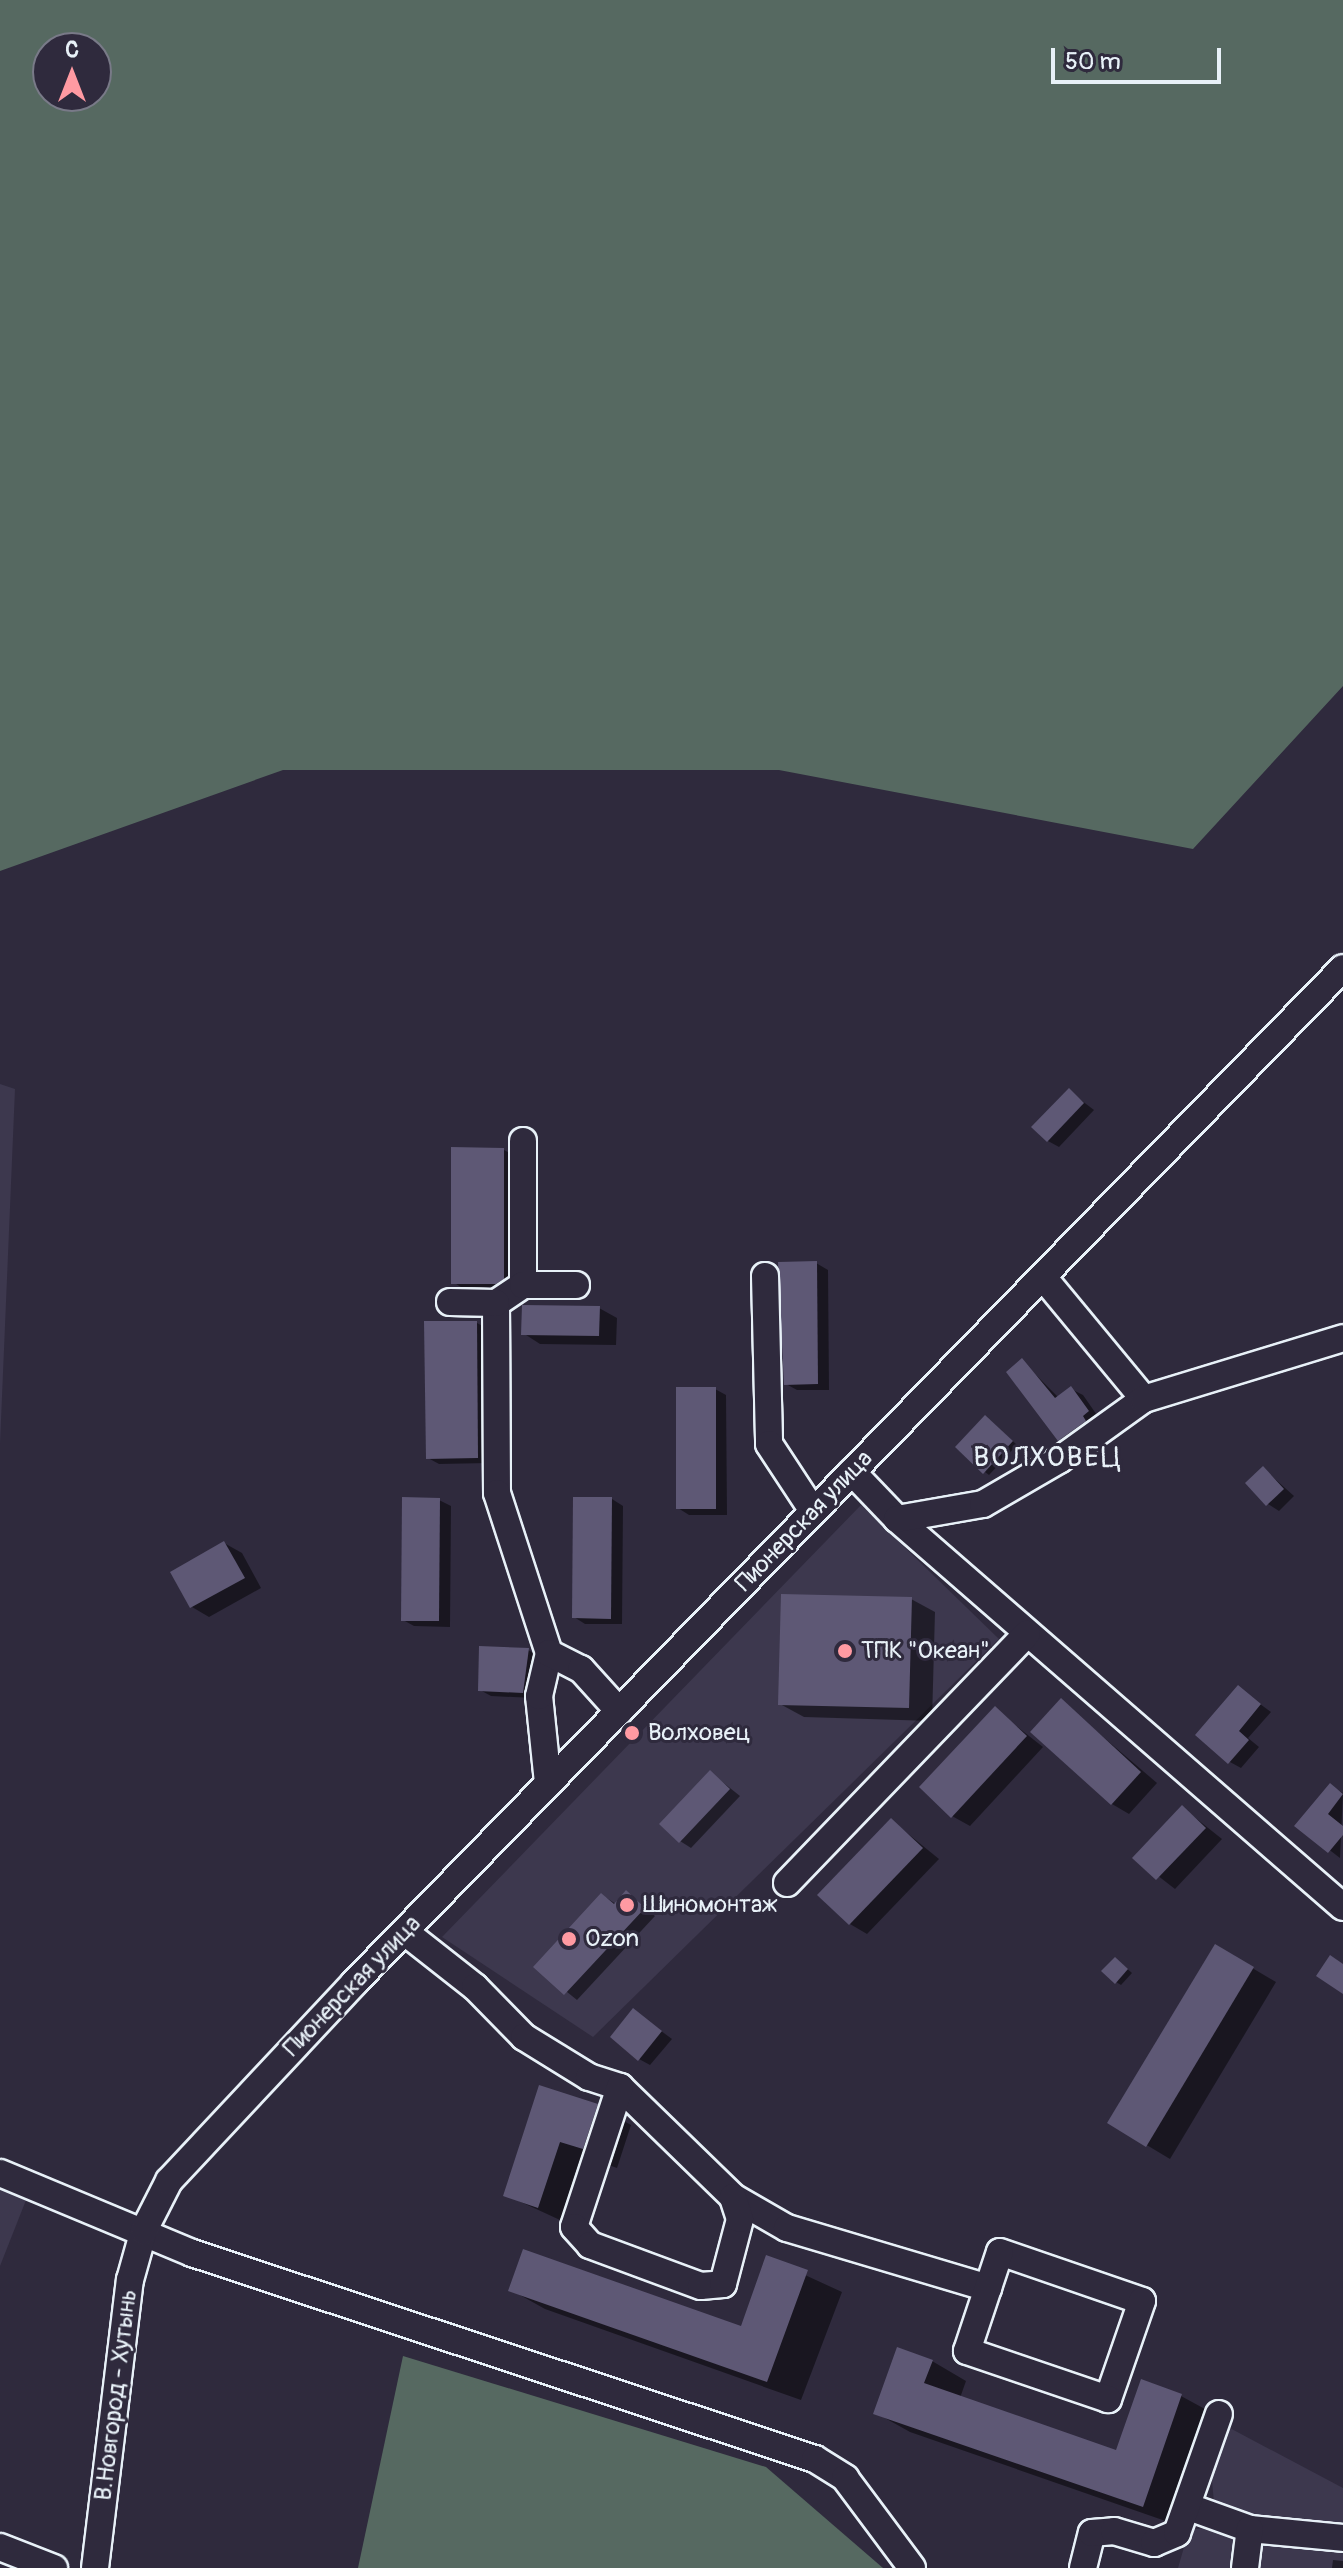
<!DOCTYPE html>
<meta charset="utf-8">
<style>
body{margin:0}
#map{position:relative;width:1343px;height:2568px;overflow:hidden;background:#2f2a3d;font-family:Pangolin,sans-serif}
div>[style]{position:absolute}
.built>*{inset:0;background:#3d384e}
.green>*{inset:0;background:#566961}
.shadow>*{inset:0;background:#0007}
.building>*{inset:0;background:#5e5875}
.roads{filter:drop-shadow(2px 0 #e8f1f8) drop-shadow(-2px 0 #e8f1f8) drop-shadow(0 2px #e8f1f8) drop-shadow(0 -2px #e8f1f8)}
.minor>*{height:26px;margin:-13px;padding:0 13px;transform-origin:13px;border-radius:13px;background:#2f2a3d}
.dots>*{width:22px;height:22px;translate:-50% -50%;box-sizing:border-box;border:4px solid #2f2a3d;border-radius:50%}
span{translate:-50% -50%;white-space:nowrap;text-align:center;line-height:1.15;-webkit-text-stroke:6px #2f2a3d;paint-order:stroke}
.street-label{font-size:24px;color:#e8f1f8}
.poi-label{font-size:24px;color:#e8f1f8}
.left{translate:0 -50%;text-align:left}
.quarter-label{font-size:28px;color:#e8f1f8;letter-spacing:2px}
.north{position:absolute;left:32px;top:32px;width:80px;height:80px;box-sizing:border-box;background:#2f2a3d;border:2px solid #797a88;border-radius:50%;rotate:0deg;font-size:22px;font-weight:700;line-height:32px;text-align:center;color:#e8f1f8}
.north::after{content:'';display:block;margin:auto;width:28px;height:36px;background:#ff9aa2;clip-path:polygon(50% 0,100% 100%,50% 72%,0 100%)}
.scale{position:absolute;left:1051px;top:48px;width:170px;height:36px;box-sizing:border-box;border:4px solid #e8f1f8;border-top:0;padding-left:10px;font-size:24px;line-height:28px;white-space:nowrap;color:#e8f1f8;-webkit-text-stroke:6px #2f2a3d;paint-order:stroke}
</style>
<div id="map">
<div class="built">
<i style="clip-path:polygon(0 1084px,15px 1089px,0 1444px)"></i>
<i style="clip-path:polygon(861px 1505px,999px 1639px,593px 2037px,442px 1937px)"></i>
<i style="clip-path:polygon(0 2184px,28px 2195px,0 2266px)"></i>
<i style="clip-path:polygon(1226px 2426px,1343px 2488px,1343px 2568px,1178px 2568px,1189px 2530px,1204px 2528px,1214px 2503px,1211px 2469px)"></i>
</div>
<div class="green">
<i style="clip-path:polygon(evenodd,0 0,1343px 0,1343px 686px,1193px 849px,779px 770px,283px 770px,0 871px,0 0,96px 48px,96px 96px,48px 96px,48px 48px,96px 48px)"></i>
<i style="clip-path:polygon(403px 2356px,766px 2467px,883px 2568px,358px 2568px)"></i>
</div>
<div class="shadow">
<i style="clip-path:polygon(1069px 1091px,1094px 1110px,1059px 1147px,1048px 1141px)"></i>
<i style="clip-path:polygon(504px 1150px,515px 1156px,514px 1285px,464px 1289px,453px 1282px)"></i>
<i style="clip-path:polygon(816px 1263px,828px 1270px,829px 1390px,797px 1390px,786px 1384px)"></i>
<i style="clip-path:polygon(599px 1308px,617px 1318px,616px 1345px,540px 1344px,523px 1333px)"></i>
<i style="clip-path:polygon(477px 1323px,488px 1329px,489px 1463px,439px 1464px,428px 1458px)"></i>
<i style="clip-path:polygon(1022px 1361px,1059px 1398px,1071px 1389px,1083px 1395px,1099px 1418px,1071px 1446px,1060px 1439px)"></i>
<i style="clip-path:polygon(715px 1389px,726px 1395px,727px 1515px,689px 1515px,678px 1508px)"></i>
<i style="clip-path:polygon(990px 1420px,1017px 1445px,989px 1475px,985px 1472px)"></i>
<i style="clip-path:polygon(1264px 1469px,1294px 1496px,1279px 1511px,1268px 1504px)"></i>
<i style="clip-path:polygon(612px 1499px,623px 1506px,622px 1624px,585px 1624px,574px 1617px)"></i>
<i style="clip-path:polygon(439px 1500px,451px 1506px,450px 1627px,414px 1626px,403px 1620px)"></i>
<i style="clip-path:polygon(224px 1543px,242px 1553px,261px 1588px,209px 1617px,192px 1607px)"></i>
<i style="clip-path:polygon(911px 1599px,935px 1612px,932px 1721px,804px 1717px,780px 1704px)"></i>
<i style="clip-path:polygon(528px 1650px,539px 1656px,534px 1698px,491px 1696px,480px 1690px)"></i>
<i style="clip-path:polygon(1238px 1688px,1271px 1712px,1248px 1738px,1259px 1747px,1241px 1768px,1230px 1762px)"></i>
<i style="clip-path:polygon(1061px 1701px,1157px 1783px,1129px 1814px,1112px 1804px)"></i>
<i style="clip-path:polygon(995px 1709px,1043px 1747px,970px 1826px,952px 1816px)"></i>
<i style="clip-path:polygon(710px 1772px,740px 1796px,691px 1848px,680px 1841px)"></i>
<i style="clip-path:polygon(1330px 1786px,1343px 1793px,1340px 1858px,1297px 1825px)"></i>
<i style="clip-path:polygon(1183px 1808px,1222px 1839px,1175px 1889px,1135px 1858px)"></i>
<i style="clip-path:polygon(891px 1820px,939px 1859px,867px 1934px,850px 1924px)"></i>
<i style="clip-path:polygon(626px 1893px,655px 1916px,577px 2000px,536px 1967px,602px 1895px,616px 1904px)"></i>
<i style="clip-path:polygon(1215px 1946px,1276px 1982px,1170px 2159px,1110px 2123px)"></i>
<i style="clip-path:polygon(1116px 1959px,1132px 1973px,1121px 1985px,1116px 1982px)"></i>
<i style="clip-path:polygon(634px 2011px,672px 2039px,650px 2065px,639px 2059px)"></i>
<i style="clip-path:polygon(597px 2106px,631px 2125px,617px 2168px,594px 2160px,573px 2226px,506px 2195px)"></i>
<i style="clip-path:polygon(768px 2258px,842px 2292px,801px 2400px,545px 2309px,511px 2290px,743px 2328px)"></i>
<i style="clip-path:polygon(932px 2361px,966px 2381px,960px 2398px,1117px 2452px,1181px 2396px,1216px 2415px,1177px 2525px,910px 2432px,876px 2413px)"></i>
<i style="clip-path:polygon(1333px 2560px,1343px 2561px,1343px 2568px,1332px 2568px)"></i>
</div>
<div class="building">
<i style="clip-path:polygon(1069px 1088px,1084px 1103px,1047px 1142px,1031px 1127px)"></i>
<i style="clip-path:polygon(451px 1147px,504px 1148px,504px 1279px,496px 1284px,451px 1284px)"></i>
<i style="clip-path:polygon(817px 1261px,818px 1384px,784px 1385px,778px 1262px)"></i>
<i style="clip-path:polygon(522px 1305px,600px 1306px,599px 1336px,521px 1335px)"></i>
<i style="clip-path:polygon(424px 1321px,477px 1321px,478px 1458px,426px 1459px)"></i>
<i style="clip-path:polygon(1022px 1358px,1055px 1398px,1071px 1386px,1089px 1411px,1083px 1416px,1086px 1421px,1058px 1441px,1006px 1372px)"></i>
<i style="clip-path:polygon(676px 1387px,716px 1387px,716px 1509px,676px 1509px)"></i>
<i style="clip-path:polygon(985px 1415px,1013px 1441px,983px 1474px,955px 1447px)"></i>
<i style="clip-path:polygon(1263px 1466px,1284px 1489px,1266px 1506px,1245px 1483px)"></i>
<i style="clip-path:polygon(402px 1497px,440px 1498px,439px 1621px,401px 1621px)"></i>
<i style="clip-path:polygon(573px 1497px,612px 1497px,611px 1619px,572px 1618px)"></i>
<i style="clip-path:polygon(224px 1541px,245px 1578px,190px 1608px,170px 1572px)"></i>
<i style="clip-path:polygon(781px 1594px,912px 1597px,909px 1708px,778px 1705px)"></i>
<i style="clip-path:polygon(479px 1646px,529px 1648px,523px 1693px,478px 1691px)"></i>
<i style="clip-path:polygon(1238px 1685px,1261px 1704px,1239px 1731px,1249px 1740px,1228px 1764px,1195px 1735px)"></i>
<i style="clip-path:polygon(1061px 1698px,1141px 1772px,1111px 1805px,1030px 1732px)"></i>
<i style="clip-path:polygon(995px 1706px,1027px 1736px,951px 1818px,919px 1787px)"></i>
<i style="clip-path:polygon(710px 1770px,730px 1789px,679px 1843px,659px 1824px)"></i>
<i style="clip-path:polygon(1330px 1783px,1343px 1794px,1328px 1814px,1343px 1826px,1343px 1835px,1328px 1853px,1294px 1826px)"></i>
<i style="clip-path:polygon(1182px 1805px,1206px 1828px,1156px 1880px,1132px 1858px)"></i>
<i style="clip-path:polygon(891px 1818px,923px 1848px,849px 1925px,817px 1895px)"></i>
<i style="clip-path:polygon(626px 1890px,645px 1908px,564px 1995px,533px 1967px,601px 1893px,614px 1904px)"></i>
<i style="clip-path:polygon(1215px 1944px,1254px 1967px,1146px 2147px,1107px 2123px)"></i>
<i style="clip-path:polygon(1330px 1955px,1343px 1964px,1343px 1994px,1316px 1976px)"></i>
<i style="clip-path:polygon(1115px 1957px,1128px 1969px,1115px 1984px,1101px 1971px)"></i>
<i style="clip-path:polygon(633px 2008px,662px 2031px,638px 2061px,610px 2037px)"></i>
<i style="clip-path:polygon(539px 2085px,598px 2104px,583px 2149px,560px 2142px,538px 2208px,503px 2196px)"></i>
<i style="clip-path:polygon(523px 2249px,741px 2326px,766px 2255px,808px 2270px,767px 2382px,508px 2291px)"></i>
<i style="clip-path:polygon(897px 2347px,933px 2360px,924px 2383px,1116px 2450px,1141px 2379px,1182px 2394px,1143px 2507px,873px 2414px)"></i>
</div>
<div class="roads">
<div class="minor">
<i style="left:523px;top:1141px;width:144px;rotate:90deg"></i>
<i style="left:523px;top:1285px;width:32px;rotate:146deg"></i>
<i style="left:496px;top:1303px;width:190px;rotate:89.7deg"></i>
<i style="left:497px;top:1493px;width:168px;rotate:72deg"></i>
<i style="left:765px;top:1276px;width:168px;rotate:88.6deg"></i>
<i style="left:769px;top:1444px;width:80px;rotate:56.7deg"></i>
<i style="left:1043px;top:1277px;width:158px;rotate:50.4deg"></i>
<i style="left:523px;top:1285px;width:53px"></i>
<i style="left:450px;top:1302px;width:46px;rotate:1.2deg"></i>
<i style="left:852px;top:1472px;width:65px;rotate:46.2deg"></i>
<i style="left:897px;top:1519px;width:591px;rotate:41.02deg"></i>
<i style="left:897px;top:1519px;width:87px;rotate:-9.9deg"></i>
<i style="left:983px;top:1504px;width:88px;rotate:-30.1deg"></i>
<i style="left:1059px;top:1460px;width:105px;rotate:-35.7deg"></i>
<i style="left:1144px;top:1399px;width:208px;rotate:-17deg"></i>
<i style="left:548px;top:1783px;width:87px;rotate:-95.9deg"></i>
<i style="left:539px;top:1696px;width:44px;rotate:-76.9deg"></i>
<i style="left:549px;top:1653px;width:36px;rotate:27deg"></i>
<i style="left:581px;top:1669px;width:57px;rotate:47.9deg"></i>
<i style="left:787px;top:1883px;width:346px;rotate:-46.1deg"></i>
<i style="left:405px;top:1932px;width:89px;rotate:38.2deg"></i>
<i style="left:475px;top:1987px;width:70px;rotate:45.6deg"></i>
<i style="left:524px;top:2037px;width:76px;rotate:31.6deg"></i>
<i style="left:589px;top:2077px;width:33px;rotate:18deg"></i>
<i style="left:620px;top:2087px;width:158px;rotate:44.2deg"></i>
<i style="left:733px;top:2197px;width:62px;rotate:29.9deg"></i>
<i style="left:787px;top:2228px;width:210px;rotate:16.6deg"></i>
<i style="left:620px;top:2087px;width:147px;rotate:108.2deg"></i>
<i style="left:574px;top:2227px;width:24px;rotate:48deg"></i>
<i style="left:590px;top:2245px;width:118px;rotate:20.3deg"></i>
<i style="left:701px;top:2286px;width:22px;rotate:-5deg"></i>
<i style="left:723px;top:2284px;width:67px;rotate:-75.3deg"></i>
<i style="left:740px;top:2219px;width:23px;rotate:-108deg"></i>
<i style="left:0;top:2173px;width:208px;rotate:22.6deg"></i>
<i style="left:192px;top:2253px;width:656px;rotate:18.3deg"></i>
<i style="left:815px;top:2459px;width:36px;rotate:32deg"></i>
<i style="left:845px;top:2478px;width:112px;rotate:53.3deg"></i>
<i style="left:1000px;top:2252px;width:150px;rotate:19deg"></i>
<i style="left:1142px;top:2301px;width:104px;rotate:109.1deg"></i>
<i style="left:1108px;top:2399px;width:149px;rotate:-161.2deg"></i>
<i style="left:967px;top:2351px;width:104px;rotate:-71.6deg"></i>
<i style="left:1189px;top:2507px;width:65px;rotate:19.8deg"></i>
<i style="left:1250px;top:2529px;width:93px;rotate:5.5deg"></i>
<i style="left:0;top:2547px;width:58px;rotate:21.3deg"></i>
<i style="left:95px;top:2568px;width:290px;rotate:-83.1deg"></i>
<i style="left:130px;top:2280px;width:52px;rotate:-74.4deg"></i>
<i style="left:144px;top:2230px;width:55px;rotate:-63deg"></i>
<i style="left:169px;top:2181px;width:271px;rotate:-46.9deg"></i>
<i style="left:354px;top:1983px;width:1417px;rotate:-45.74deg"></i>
<i style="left:1083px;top:2568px;width:36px;rotate:-76deg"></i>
<i style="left:1092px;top:2533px;width:22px;rotate:-5deg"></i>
<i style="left:1114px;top:2531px;width:42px;rotate:16.7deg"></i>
<i style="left:1154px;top:2543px;width:25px;rotate:-23deg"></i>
<i style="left:1177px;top:2533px;width:126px;rotate:-70.6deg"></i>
<i style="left:1245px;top:2568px;width:39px;rotate:-83deg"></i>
</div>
</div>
<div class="dots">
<i style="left:845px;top:1651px;background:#ff9aa2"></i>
<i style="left:632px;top:1733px;background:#ff9aa2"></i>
<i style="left:627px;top:1905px;background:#ff9aa2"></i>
<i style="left:569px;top:1939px;background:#ff9aa2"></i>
</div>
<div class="street-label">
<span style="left:804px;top:1521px;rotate:-46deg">Пионерская улица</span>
<span style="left:352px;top:1986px;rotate:-46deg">Пионерская улица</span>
<span style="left:116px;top:2395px;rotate:-83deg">В.Новгород - Хутынь</span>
</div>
<div class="poi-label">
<span class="left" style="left:861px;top:1651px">ТПК "Океан"</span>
<span class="left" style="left:648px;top:1733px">Волховец</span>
<span class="left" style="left:643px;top:1905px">Шиномонтаж</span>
<span class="left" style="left:585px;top:1939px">Ozon</span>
</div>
<div class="quarter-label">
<span style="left:1048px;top:1458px">ВОЛХОВЕЦ</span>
</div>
<div class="north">С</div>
<div class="scale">50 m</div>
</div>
